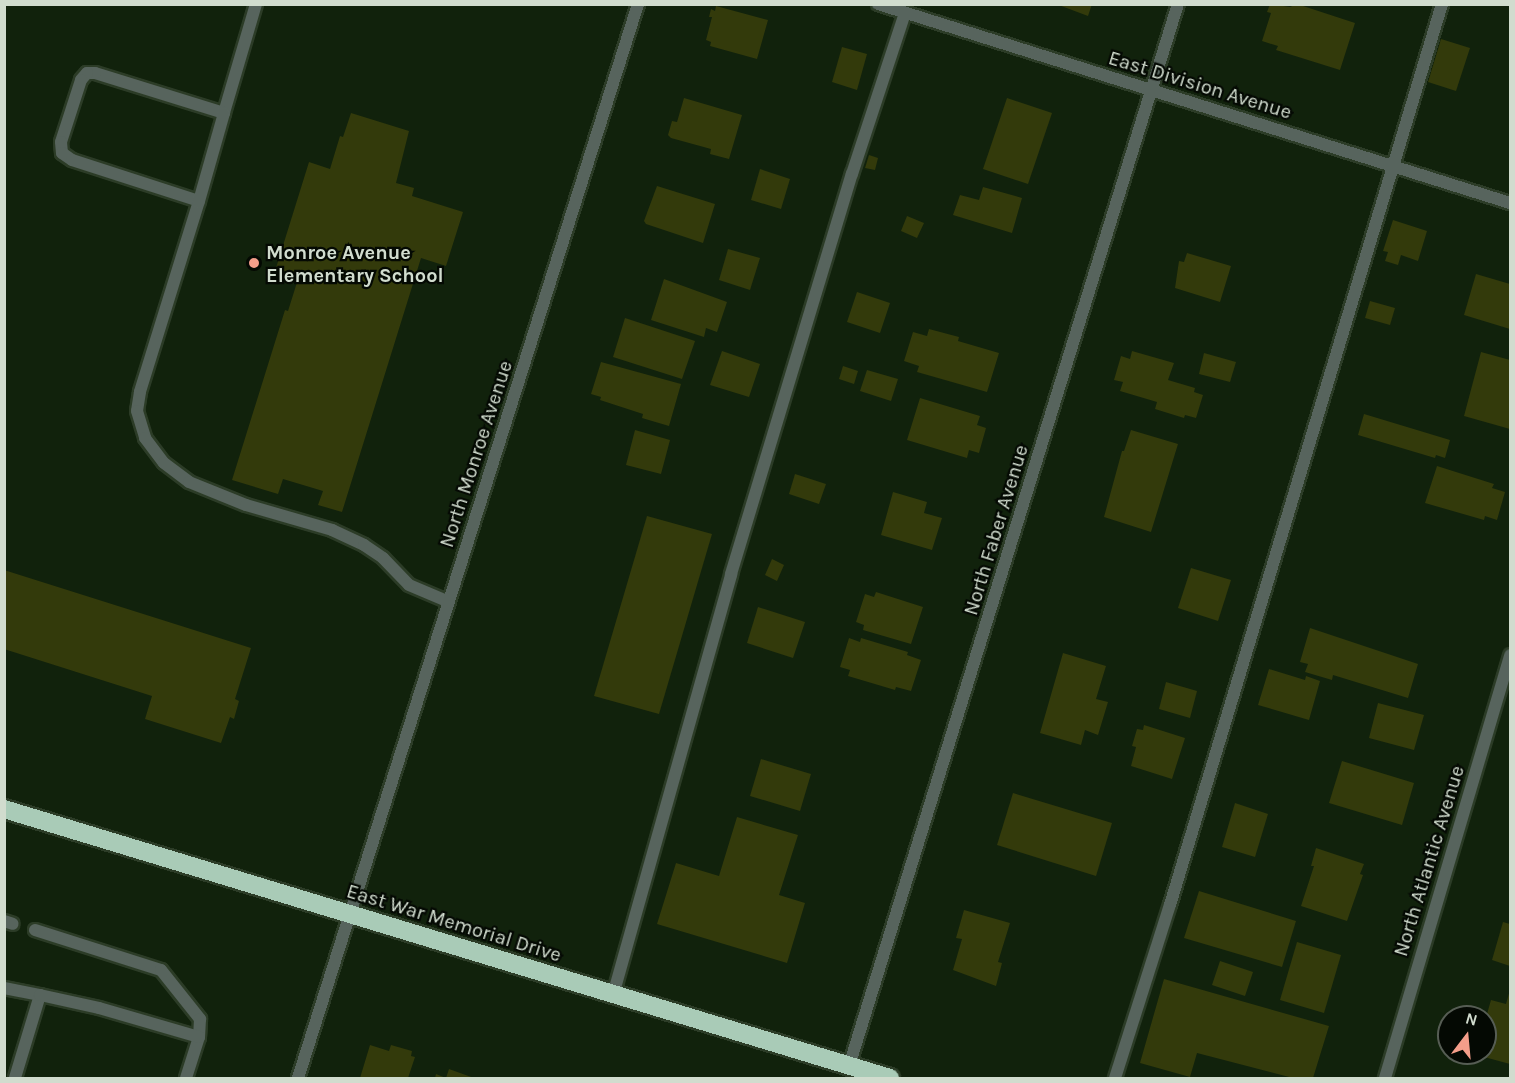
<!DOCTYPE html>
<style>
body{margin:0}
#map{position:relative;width:1515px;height:1083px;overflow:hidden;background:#11220c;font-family:Karla,sans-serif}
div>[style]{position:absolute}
.building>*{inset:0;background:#333a0b}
.roads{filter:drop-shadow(2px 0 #2c3c27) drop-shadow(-2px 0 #2c3c27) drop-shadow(0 2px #2c3c27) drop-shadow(0 -2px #2c3c27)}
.lane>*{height:12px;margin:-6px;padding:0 6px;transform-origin:6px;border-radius:6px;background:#57645d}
.street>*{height:12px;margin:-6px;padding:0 6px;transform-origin:6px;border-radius:6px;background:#57645d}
.highway>*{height:18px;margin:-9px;padding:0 9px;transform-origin:9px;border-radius:9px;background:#a9cbb7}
.dots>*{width:16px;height:16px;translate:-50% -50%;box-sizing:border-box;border:3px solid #040903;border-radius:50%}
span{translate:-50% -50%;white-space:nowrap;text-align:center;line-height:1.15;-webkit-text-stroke:4.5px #040903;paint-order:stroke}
.street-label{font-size:20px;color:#d1dcce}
.poi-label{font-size:20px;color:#d1dcce;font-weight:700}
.left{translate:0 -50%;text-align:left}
.frame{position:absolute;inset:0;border:6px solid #d1dcce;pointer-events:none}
.north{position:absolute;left:1437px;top:1005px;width:60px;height:60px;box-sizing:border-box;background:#040903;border:2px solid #565d54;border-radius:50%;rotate:16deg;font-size:16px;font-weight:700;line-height:24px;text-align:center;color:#d1dcce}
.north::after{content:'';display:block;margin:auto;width:21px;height:27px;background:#f49e8a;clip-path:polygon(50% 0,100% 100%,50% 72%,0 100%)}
</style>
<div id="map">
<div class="building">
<i style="clip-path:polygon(1056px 4px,1092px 4px,1088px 16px)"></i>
<i style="clip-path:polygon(1270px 4px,1290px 7px,1297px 4px,1355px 23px,1340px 70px,1276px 50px,1278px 46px,1262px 41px,1271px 13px,1267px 12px)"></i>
<i style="clip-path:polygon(716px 6px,768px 20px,757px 59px,710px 46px,711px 42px,706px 40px,712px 17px,709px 17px,711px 9px,715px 11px)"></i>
<i style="clip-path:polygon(1441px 39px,1470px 48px,1456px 91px,1428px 82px)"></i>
<i style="clip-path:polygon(842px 47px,867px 54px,857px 90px,832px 82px)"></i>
<i style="clip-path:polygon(684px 98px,742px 115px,729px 159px,710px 154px,711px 149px,671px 138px,668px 135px,672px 121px,677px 122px)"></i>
<i style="clip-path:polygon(1007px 98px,1052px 113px,1028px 184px,983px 169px)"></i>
<i style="clip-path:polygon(351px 113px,409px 131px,396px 183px,414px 188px,412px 196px,463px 212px,446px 266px,421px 258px,342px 512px,318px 505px,323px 491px,283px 479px,278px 494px,232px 480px,285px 310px,288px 311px,299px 276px,276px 268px,309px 162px,330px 169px,340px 136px,343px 137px)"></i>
<i style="clip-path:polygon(869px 155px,878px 158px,875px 170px,865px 168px)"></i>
<i style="clip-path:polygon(760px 169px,790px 179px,781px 209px,751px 200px)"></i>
<i style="clip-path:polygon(657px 186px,715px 204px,703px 243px,646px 224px,644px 221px)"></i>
<i style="clip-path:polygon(983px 187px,1022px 198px,1012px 233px,953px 215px,960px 195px,979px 200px)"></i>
<i style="clip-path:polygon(907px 216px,924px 223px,917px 238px,901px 231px)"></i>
<i style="clip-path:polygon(1393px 220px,1427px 231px,1418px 261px,1401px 255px,1398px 265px,1385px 261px,1388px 252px,1383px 251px)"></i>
<i style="clip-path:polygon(728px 249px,760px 258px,750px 290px,719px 280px)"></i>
<i style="clip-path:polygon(1187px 253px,1231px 266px,1220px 302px,1175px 288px,1179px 261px,1184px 262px)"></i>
<i style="clip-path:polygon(1476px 274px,1510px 284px,1510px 329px,1464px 315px)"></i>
<i style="clip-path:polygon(664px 279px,727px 302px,717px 332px,706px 328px,704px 337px,651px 320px)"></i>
<i style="clip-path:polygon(857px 292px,890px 303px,880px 333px,847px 322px)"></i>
<i style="clip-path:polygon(1370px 301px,1395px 308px,1390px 325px,1365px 318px)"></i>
<i style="clip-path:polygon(625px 318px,695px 341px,682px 379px,613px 357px)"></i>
<i style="clip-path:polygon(929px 329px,959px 337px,958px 341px,999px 353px,987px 392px,917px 372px,919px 366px,904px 361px,913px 332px,927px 336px)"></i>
<i style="clip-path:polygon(722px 351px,760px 364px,749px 397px,710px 385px)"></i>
<i style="clip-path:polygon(1132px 351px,1174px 363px,1168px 380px,1195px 388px,1194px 392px,1203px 395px,1196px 418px,1185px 415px,1184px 418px,1155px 409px,1157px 402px,1120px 391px,1123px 382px,1114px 380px,1121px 356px,1130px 359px)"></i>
<i style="clip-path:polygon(1481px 352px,1510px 360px,1510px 429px,1464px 416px)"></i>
<i style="clip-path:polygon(1204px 353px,1236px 362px,1230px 382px,1199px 374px)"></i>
<i style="clip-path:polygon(601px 362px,681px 384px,669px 426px,642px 418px,643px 414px,600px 400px,601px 397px,591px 394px)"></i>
<i style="clip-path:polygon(843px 366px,858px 371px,854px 384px,839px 379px)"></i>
<i style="clip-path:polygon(867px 370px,898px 379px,891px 401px,860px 391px)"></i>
<i style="clip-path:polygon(920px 398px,980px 416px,977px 425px,986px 428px,979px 453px,969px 450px,967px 458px,907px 440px)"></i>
<i style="clip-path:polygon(1364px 414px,1450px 440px,1445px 458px,1436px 455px,1435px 458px,1358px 435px)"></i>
<i style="clip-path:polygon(635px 430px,670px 440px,661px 474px,626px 465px)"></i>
<i style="clip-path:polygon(1131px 430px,1178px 444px,1151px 532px,1104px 517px,1122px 451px,1124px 451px)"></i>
<i style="clip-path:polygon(1437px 466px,1494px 484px,1492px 488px,1505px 492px,1497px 520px,1485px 516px,1484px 520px,1425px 503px)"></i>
<i style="clip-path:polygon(795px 474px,826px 484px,819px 504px,789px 494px)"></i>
<i style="clip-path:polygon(893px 492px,927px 502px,924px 513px,942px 518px,932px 550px,881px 535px)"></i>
<i style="clip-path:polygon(647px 516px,712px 534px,659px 714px,594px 696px)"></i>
<i style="clip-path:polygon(772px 559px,784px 565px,777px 581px,765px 575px)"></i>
<i style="clip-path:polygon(1191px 568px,1231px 580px,1218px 621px,1178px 608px)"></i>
<i style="clip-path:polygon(4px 570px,251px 648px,235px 699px,239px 701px,234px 719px,230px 717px,221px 743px,145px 719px,152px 696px,4px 649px)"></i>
<i style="clip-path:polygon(876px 592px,923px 607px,911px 644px,863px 630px,864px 625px,856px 622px,865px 594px,874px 597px)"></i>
<i style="clip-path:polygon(758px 607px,805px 622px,793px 658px,747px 643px)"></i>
<i style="clip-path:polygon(1310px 628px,1418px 664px,1408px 698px,1333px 675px,1332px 680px,1305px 672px,1308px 664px,1300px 662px)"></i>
<i style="clip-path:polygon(849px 638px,860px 642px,861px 638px,908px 652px,907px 655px,921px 660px,911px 691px,896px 687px,895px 690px,848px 676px,850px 670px,840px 667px)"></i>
<i style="clip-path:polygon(1063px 653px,1106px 666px,1096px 699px,1108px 702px,1098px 735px,1085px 730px,1081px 745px,1040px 733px)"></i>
<i style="clip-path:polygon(1269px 669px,1305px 680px,1306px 676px,1320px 681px,1309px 720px,1258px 705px)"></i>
<i style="clip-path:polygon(1166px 682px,1197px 691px,1190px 718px,1159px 709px)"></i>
<i style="clip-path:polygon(1378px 703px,1424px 715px,1414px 750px,1369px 738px)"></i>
<i style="clip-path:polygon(1144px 725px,1185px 738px,1172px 779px,1131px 766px,1136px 747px,1132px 746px,1137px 729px,1143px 730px)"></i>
<i style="clip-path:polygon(761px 759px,811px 774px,800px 811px,750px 796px)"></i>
<i style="clip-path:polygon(1342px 761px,1414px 783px,1402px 825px,1329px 803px)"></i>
<i style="clip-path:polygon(1013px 793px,1112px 823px,1096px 876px,997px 845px)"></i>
<i style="clip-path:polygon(1235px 803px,1268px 814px,1255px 857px,1222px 847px)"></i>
<i style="clip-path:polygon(737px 817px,798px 835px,779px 895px,805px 903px,787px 963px,657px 924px,676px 863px,719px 876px)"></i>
<i style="clip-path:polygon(1316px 848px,1364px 864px,1360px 874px,1363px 875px,1347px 921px,1301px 906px,1314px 866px,1311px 866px)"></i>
<i style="clip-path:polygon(1199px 891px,1296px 921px,1282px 967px,1184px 938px)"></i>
<i style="clip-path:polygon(964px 910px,1010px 923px,998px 962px,1002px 963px,996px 986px,953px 970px,962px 939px,956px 938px)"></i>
<i style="clip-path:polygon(1503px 922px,1510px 924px,1510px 966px,1492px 960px)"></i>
<i style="clip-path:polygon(1297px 942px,1341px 955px,1324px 1013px,1280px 1000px)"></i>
<i style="clip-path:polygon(1220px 961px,1253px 972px,1245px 996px,1212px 985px)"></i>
<i style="clip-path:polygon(1164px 979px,1329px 1026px,1313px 1078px,1293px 1078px,1197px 1053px,1190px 1077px,1140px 1063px)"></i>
<i style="clip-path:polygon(1510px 990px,1510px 1064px,1473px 1054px,1485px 1053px,1485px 1021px,1491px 1000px,1506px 1004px)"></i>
<i style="clip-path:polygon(370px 1045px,389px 1051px,391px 1045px,412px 1051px,411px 1056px,415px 1057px,408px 1078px,360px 1078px)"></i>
<i style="clip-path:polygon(449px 1069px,474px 1078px,435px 1078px,436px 1074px,446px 1078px)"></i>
</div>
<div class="roads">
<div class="lane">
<i style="left:256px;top:4px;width:114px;rotate:106.4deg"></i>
<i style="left:224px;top:113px;width:135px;rotate:-162.8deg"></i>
<i style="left:95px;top:73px;width:8px;rotate:180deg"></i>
<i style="left:87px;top:73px;width:9px;rotate:131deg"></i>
<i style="left:81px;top:80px;width:65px;rotate:107.9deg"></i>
<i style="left:61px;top:142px;width:11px;rotate:85deg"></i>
<i style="left:62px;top:153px;width:12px;rotate:35deg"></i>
<i style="left:72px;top:160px;width:133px;rotate:17.9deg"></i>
<i style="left:199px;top:201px;width:200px;rotate:107.2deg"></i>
<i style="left:140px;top:392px;width:19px;rotate:99deg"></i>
<i style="left:137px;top:411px;width:28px;rotate:73deg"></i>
<i style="left:145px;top:438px;width:31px;rotate:53deg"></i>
<i style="left:164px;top:463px;width:31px;rotate:37deg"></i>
<i style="left:189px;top:482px;width:61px;rotate:22deg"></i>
<i style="left:246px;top:505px;width:90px;rotate:16.2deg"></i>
<i style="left:332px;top:530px;width:35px;rotate:25deg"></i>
<i style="left:364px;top:545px;width:23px;rotate:34deg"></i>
<i style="left:383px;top:558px;width:37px;rotate:46deg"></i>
<i style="left:409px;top:585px;width:43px;rotate:23deg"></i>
<i style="left:199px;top:201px;width:91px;rotate:-74.1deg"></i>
<i style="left:4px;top:921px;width:9px;rotate:18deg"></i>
<i style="left:35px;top:930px;width:132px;rotate:17.6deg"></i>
<i style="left:161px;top:970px;width:63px;rotate:51.5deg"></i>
<i style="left:200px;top:1019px;width:18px;rotate:93deg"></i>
<i style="left:199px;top:1037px;width:43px;rotate:107.6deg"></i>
<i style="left:4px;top:988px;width:37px;rotate:11deg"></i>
<i style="left:40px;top:995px;width:87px;rotate:106.8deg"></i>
<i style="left:40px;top:995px;width:60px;rotate:12.4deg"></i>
<i style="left:99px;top:1008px;width:104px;rotate:16.2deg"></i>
<i style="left:613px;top:995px;width:437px;rotate:-74.3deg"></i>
<i style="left:731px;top:574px;width:418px;rotate:-73.2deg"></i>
<i style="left:852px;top:174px;width:169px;rotate:-71.8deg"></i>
<i style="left:1115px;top:1078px;width:182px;rotate:-72.4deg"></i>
<i style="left:1170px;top:905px;width:941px;rotate:-73.2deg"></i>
</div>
<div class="street">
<i style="left:878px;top:4px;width:663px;rotate:17.48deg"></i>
<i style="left:849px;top:1066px;width:1112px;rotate:-72.79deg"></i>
<i style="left:298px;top:1078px;width:1127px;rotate:-72.43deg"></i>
<i style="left:1385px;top:1078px;width:441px;rotate:-73.5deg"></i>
</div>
<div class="highway">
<i style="left:4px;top:809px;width:926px;rotate:16.89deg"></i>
</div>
</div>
<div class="dots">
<i style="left:254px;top:263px;background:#f49e8a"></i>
</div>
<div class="street-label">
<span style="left:1200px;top:85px;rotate:17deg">East Division Avenue</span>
<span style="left:476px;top:454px;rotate:-72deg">North Monroe Avenue</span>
<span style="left:996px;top:530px;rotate:-73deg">North Faber Avenue</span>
<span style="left:1429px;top:861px;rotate:-73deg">North Atlantic Avenue</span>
<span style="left:454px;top:923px;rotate:17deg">East War Memorial Drive</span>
</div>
<div class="poi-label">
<span class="left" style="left:266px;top:264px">Monroe Avenue<br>Elementary School</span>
</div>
<div class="frame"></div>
<div class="north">N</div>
</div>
